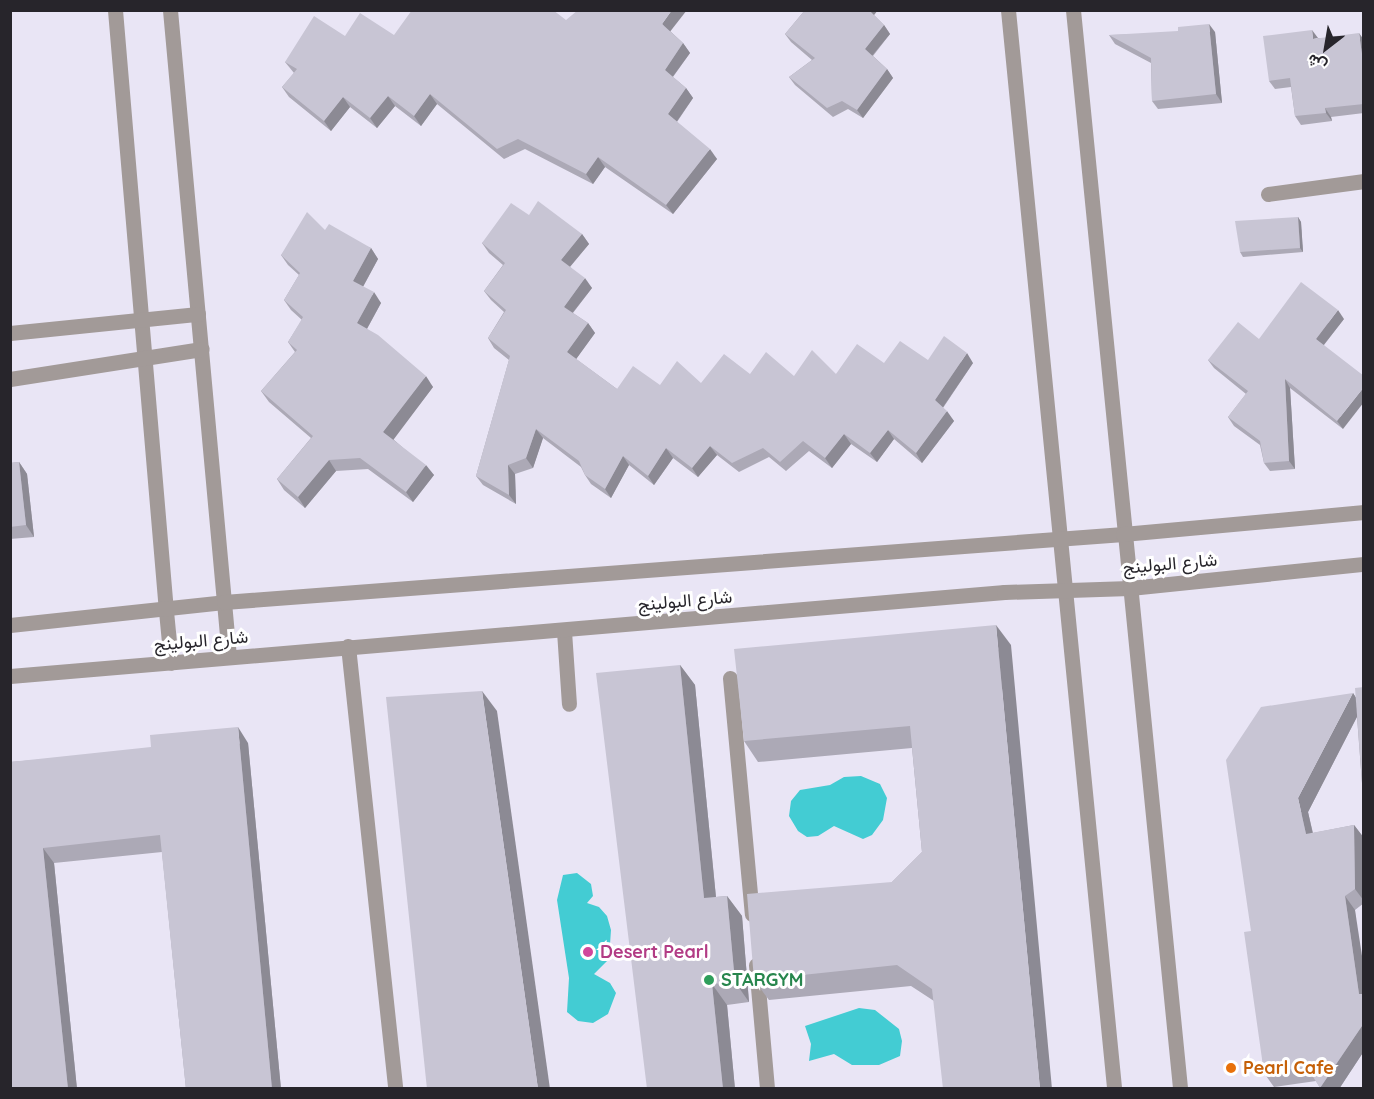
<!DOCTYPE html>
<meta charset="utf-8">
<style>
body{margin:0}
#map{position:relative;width:1374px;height:1099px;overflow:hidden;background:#e9e5f5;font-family:Quicksand,Vazirmatn,sans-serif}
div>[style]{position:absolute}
.water>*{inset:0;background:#43ccd3}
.service>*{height:15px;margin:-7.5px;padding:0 7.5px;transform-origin:7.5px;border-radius:7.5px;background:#a29a98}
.minor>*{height:15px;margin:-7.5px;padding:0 7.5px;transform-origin:7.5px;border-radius:7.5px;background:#a29a98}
.tertiary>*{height:15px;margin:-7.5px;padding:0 7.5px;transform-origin:7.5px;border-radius:7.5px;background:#a29a98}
.wall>*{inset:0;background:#aca9b6}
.shaded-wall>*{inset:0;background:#8c8a94}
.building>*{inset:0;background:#c8c5d4}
.dots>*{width:16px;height:16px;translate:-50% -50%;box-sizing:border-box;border:3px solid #fff;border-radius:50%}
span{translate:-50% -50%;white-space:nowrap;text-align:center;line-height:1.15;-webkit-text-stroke:6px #fff;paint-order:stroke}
.street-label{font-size:18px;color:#27252b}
.hotel-label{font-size:18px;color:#b23c85;font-weight:700}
.left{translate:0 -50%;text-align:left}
.leisure-label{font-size:18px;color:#27864d;font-weight:700}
.food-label{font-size:18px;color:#c56008;font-weight:700}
.frame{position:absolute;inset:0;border:12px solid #27252b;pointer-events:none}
.north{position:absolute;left:1296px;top:18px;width:60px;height:60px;-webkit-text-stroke:4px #fff;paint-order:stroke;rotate:211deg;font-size:16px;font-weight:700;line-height:24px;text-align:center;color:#27252b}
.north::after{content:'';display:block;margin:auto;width:21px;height:27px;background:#27252b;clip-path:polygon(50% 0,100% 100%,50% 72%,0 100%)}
</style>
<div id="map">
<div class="water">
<i style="clip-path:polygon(861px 776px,880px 784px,887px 798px,883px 820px,872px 835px,863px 839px,834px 826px,818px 836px,807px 837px,798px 831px,789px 816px,791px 801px,800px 790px,830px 785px,844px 777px)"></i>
<i style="clip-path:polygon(577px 873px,591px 884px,593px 896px,587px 903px,599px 907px,607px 916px,611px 930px,609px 959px,594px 974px,610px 983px,616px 993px,608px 1014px,593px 1023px,578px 1021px,567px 1012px,569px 978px,557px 900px,563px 875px)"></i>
<i style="clip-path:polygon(859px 1008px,875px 1010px,899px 1029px,902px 1041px,900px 1056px,879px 1065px,852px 1065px,834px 1054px,809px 1061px,811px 1044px,805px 1026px)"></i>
</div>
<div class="service">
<i style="left:115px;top:10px;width:603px;rotate:85.15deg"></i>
<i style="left:170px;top:10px;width:594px;rotate:84.79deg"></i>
<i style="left:10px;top:333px;width:189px;rotate:-5.8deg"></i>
<i style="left:10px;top:379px;width:194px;rotate:-8.9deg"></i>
<i style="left:564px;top:631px;width:73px;rotate:86.1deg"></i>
<i style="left:348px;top:646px;width:444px;rotate:83.9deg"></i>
<i style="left:730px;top:678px;width:237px;rotate:84.7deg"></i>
<i style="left:756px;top:965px;width:123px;rotate:84.9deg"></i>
</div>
<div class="minor">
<i style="left:1268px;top:194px;width:97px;rotate:-7.7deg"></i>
</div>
<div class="tertiary">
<i style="left:1008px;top:10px;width:1083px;rotate:84.38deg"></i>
<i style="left:1073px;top:10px;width:1083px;rotate:84.33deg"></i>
<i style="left:224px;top:602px;width:55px;rotate:84.8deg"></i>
<i style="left:166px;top:611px;width:52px;rotate:84.5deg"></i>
<i style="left:10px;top:625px;width:215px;rotate:-6.1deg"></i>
<i style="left:224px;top:602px;width:902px;rotate:-4.33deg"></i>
<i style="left:1123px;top:534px;width:242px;rotate:-5.2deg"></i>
<i style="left:10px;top:676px;width:998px;rotate:-4.83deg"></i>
<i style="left:1004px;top:592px;width:126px;rotate:-1.8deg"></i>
<i style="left:1130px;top:588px;width:235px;rotate:-5.9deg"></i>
</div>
<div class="wall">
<i style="clip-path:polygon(805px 10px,878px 10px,874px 15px,884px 25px,890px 34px,873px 56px,887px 69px,893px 78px,863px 118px,848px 109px,833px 117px,795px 85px,789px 77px,812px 60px,791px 42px,785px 34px)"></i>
<i style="clip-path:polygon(566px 20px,670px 31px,683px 43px,690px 53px,673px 77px,686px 88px,693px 98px,677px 122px,717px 159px,673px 214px,605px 167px,593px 184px,525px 149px,504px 159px,437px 104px,421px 126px,395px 106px,377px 128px,350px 107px,331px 131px,289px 97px,282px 87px,294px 73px,285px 62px,345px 36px,394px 35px)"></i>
<i style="clip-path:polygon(1215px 32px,1222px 103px,1158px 109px,1152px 101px,1151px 63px,1115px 44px,1109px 35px)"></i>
<i style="clip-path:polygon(1318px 38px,1364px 40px,1364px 113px,1331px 117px,1332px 121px,1301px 125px,1295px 116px,1291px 87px,1275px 89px,1269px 81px)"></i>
<i style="clip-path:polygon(529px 215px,582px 234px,589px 244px,570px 267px,592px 288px,573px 313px,588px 323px,595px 333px,576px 359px,617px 389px,701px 383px,750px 374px,794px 376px,836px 374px,884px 363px,928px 360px,973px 363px,943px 408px,954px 421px,922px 463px,894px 439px,877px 462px,851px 444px,832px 468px,809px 451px,786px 471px,769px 457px,739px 472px,717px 455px,698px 477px,673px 458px,654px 485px,629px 465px,611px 498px,591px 484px,585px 475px,581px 467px,543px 438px,533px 468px,515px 474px,516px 504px,483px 485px,476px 476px,509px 360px,494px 348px,488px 338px,504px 312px,491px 300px,484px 291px,503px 265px,489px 253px,482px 243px)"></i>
<i style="clip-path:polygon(1298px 217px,1301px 222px,1303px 252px,1243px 257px,1240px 252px)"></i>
<i style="clip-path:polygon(325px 230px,371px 248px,378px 259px,363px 287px,381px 303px,367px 329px,433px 387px,393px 439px,434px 475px,413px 502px,368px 469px,336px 471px,305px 508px,284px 490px,277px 479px,311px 438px,269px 402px,261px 391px,295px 352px,288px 342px,302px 320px,291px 310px,284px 300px,299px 275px,288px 265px,281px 255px)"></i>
<i style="clip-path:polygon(1344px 319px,1324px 345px,1343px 429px,1290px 388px,1295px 469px,1270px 471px,1264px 463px,1260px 445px,1234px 426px,1228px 417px,1246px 394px,1214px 368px,1208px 360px,1259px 339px)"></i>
<i style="clip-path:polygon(19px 462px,27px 474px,34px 537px,10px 539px,10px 463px)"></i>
<i style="clip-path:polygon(1011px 645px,934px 1001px,911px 986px,769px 1000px,754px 980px,892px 882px,922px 852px,912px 748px,758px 762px,744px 741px)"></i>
<i style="clip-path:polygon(680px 665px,695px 685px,716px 897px,727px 896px,742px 916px,749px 1002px,727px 1005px,735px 1089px,647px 1089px)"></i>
<i style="clip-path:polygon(1364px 687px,1364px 785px,1362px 783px,1357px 717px,1308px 812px,1313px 833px,1354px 825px,1364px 838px,1364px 903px,1355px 910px,1364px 1051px,1339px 1089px,1321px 1089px,1316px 1081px,1274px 1087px,1264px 1073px,1251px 931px,1353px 693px,1356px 698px)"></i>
<i style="clip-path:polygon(248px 743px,281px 1089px,186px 1089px,162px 852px,54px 863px,77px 1089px,10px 1089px,10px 762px)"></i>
</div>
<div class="shaded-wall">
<i style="clip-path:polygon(672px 10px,687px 10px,669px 33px,662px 24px)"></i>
<i style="clip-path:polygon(868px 10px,878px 10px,873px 16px)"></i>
<i style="clip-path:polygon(1209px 24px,1215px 32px,1222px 103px,1216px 94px)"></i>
<i style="clip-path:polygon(884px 25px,890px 34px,871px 57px,865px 49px)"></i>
<i style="clip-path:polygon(1312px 30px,1318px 38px,1313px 39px)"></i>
<i style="clip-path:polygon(1359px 33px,1364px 40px,1364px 68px)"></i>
<i style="clip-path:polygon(683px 43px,690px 53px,671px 79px,665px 70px)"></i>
<i style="clip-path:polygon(887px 69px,893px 78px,863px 118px,857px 110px)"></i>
<i style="clip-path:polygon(686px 88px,693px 98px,675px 124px,668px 114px)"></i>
<i style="clip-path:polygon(430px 94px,437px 104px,421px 126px,414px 116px)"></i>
<i style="clip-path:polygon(388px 96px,395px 106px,377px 128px,370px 118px)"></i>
<i style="clip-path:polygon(343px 97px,350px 107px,331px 131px,324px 121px)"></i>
<i style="clip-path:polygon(1325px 108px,1331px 117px,1332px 121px,1326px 113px)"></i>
<i style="clip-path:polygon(710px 149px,717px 159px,673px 214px,666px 205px)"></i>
<i style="clip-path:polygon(598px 157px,605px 167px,593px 184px,586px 174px)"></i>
<i style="clip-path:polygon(1298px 217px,1301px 222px,1303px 252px,1300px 248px)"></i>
<i style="clip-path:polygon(582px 234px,589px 244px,568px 269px,561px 260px)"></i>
<i style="clip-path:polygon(371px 248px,378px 259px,360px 292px,353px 281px)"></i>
<i style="clip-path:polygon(585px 278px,592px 288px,570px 316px,564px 307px)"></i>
<i style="clip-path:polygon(374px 292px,381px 303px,364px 334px,357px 323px)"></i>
<i style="clip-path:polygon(1338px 310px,1344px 319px,1322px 347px,1316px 339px)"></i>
<i style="clip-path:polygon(588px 323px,595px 333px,574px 362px,567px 352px)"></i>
<i style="clip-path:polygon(967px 353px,973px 363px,941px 410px,935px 400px)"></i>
<i style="clip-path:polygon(426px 376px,433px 387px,391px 443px,383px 432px)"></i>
<i style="clip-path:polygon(1285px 379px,1290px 388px,1295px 469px,1289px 461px)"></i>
<i style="clip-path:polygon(1364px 387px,1364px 402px,1343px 429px,1337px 421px)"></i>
<i style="clip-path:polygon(947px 411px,954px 421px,922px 463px,916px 453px)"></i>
<i style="clip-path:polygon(536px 429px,543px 438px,533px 468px,526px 458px)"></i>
<i style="clip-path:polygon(888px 430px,894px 439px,877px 462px,870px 453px)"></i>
<i style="clip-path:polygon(844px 434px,851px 444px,832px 468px,825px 458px)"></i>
<i style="clip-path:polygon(710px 446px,717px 455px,698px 477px,692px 468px)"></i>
<i style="clip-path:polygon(666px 448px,673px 458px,654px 485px,648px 476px)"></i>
<i style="clip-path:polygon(623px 456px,629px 465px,611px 498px,605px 489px)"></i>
<i style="clip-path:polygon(329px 460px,336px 471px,305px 508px,298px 497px)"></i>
<i style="clip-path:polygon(19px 462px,27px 474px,34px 537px,26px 525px)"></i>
<i style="clip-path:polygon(426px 465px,434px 475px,413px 502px,406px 492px)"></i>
<i style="clip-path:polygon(508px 465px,515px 474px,516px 504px,509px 495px)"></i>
<i style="clip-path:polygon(996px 625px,1011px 645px,1052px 1089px,1040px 1089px)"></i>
<i style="clip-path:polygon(680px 665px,695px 685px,718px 918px,704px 898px)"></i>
<i style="clip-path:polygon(482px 691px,497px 711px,550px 1089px,538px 1089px)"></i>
<i style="clip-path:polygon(1353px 693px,1362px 707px,1308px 812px,1316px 848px,1306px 834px,1298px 798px)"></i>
<i style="clip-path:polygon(238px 727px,248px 743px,281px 1089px,272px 1089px)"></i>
<i style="clip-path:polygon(1354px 825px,1364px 838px,1364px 901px,1355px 889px)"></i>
<i style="clip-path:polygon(43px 848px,54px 863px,77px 1089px,68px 1089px)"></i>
<i style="clip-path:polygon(727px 896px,742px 916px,749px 1002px,735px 982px)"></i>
<i style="clip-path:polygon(1345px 896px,1355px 910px,1364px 969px,1364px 1000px,1359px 994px)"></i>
<i style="clip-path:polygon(712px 984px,727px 1005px,735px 1089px,723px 1089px)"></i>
<i style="clip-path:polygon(1364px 1023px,1364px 1051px,1339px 1089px,1321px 1089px,1320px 1088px)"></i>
</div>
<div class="building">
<i style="clip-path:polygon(412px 10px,553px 10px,566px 20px,578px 10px,672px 10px,662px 24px,683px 43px,665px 70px,686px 88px,668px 114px,710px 149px,666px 205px,598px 157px,586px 174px,518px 139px,497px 149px,430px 94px,414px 116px,388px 96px,370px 118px,343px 97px,324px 121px,282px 87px,297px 69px,285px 62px,314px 16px,345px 36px,360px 13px,394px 35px)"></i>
<i style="clip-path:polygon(805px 10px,869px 10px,884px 25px,865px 49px,887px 69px,857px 110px,842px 101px,827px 108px,789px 77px,815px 58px,785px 34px)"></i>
<i style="clip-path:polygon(1209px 24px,1216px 94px,1152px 101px,1151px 58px,1109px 35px,1178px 31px,1178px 27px)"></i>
<i style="clip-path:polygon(1312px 30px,1313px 39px,1359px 33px,1364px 68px,1364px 104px,1325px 108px,1326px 113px,1295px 116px,1290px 78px,1269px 81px,1263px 36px)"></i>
<i style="clip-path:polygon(538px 201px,582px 234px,561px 260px,585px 278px,564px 307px,588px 323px,567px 352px,617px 389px,633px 366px,660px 385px,677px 361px,701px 383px,724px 354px,750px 374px,766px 352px,794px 376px,812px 350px,836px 374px,857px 344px,884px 363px,900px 341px,928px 360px,944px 336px,967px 353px,935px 400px,947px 411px,916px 453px,888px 430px,870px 453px,844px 434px,825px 458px,803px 441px,780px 462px,763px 448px,732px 463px,710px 446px,692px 468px,666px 448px,648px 476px,623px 456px,605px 489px,585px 475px,579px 461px,536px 429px,526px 458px,508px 465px,509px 495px,476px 476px,510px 356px,488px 338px,506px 310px,484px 291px,505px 263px,482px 243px,511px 203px,529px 215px)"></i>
<i style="clip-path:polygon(307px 212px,325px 230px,329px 224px,371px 248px,353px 281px,374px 292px,357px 323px,378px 335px,426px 376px,383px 432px,426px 465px,406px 492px,360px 458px,329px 460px,298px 497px,277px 479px,313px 436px,261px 391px,297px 350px,288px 342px,303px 317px,284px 300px,300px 273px,281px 255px)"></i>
<i style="clip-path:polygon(1298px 217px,1300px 248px,1240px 252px,1235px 221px)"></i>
<i style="clip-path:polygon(1301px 282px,1338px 310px,1316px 339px,1364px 376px,1364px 387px,1337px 421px,1285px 379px,1289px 461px,1264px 463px,1260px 441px,1228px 417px,1248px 391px,1208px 360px,1238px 322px,1259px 339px)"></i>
<i style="clip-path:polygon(19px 462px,26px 525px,10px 527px,10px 463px)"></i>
<i style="clip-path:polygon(996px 625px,1040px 1089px,943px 1089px,932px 989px,897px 965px,754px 980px,747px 894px,892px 882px,922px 852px,910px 726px,744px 741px,734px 649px)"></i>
<i style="clip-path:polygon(680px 665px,704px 898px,727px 896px,735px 982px,712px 984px,723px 1089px,647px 1089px,596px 673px)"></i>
<i style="clip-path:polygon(1364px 687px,1364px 784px,1362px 783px,1355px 688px)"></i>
<i style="clip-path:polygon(482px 691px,538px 1089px,427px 1089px,386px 697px)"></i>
<i style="clip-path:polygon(1353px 693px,1298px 798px,1306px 834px,1354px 825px,1355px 889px,1345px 896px,1359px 994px,1364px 994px,1364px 1023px,1320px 1088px,1307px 1067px,1264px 1073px,1244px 932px,1251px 931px,1226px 760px,1261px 707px)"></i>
<i style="clip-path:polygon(238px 727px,272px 1089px,186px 1089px,160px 835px,43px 848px,68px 1089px,10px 1089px,10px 762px,151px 747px,150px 735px)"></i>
</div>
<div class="dots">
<i style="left:588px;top:952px;background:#d1479c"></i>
<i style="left:709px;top:980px;background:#2e9e5b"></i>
<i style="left:1231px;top:1068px;background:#e8710a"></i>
</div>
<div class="street-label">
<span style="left:1170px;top:564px;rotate:-5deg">شارع البولينج</span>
<span style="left:685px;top:601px;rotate:-5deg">شارع البولينج</span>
<span style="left:201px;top:641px;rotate:-5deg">شارع البولينج</span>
</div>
<div class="hotel-label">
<span class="left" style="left:600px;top:952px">Desert Pearl</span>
</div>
<div class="leisure-label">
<span class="left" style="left:721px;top:980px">STARGYM</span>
</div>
<div class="food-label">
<span class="left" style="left:1243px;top:1068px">Pearl Cafe</span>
</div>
<div class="frame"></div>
<div class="north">ش</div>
</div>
